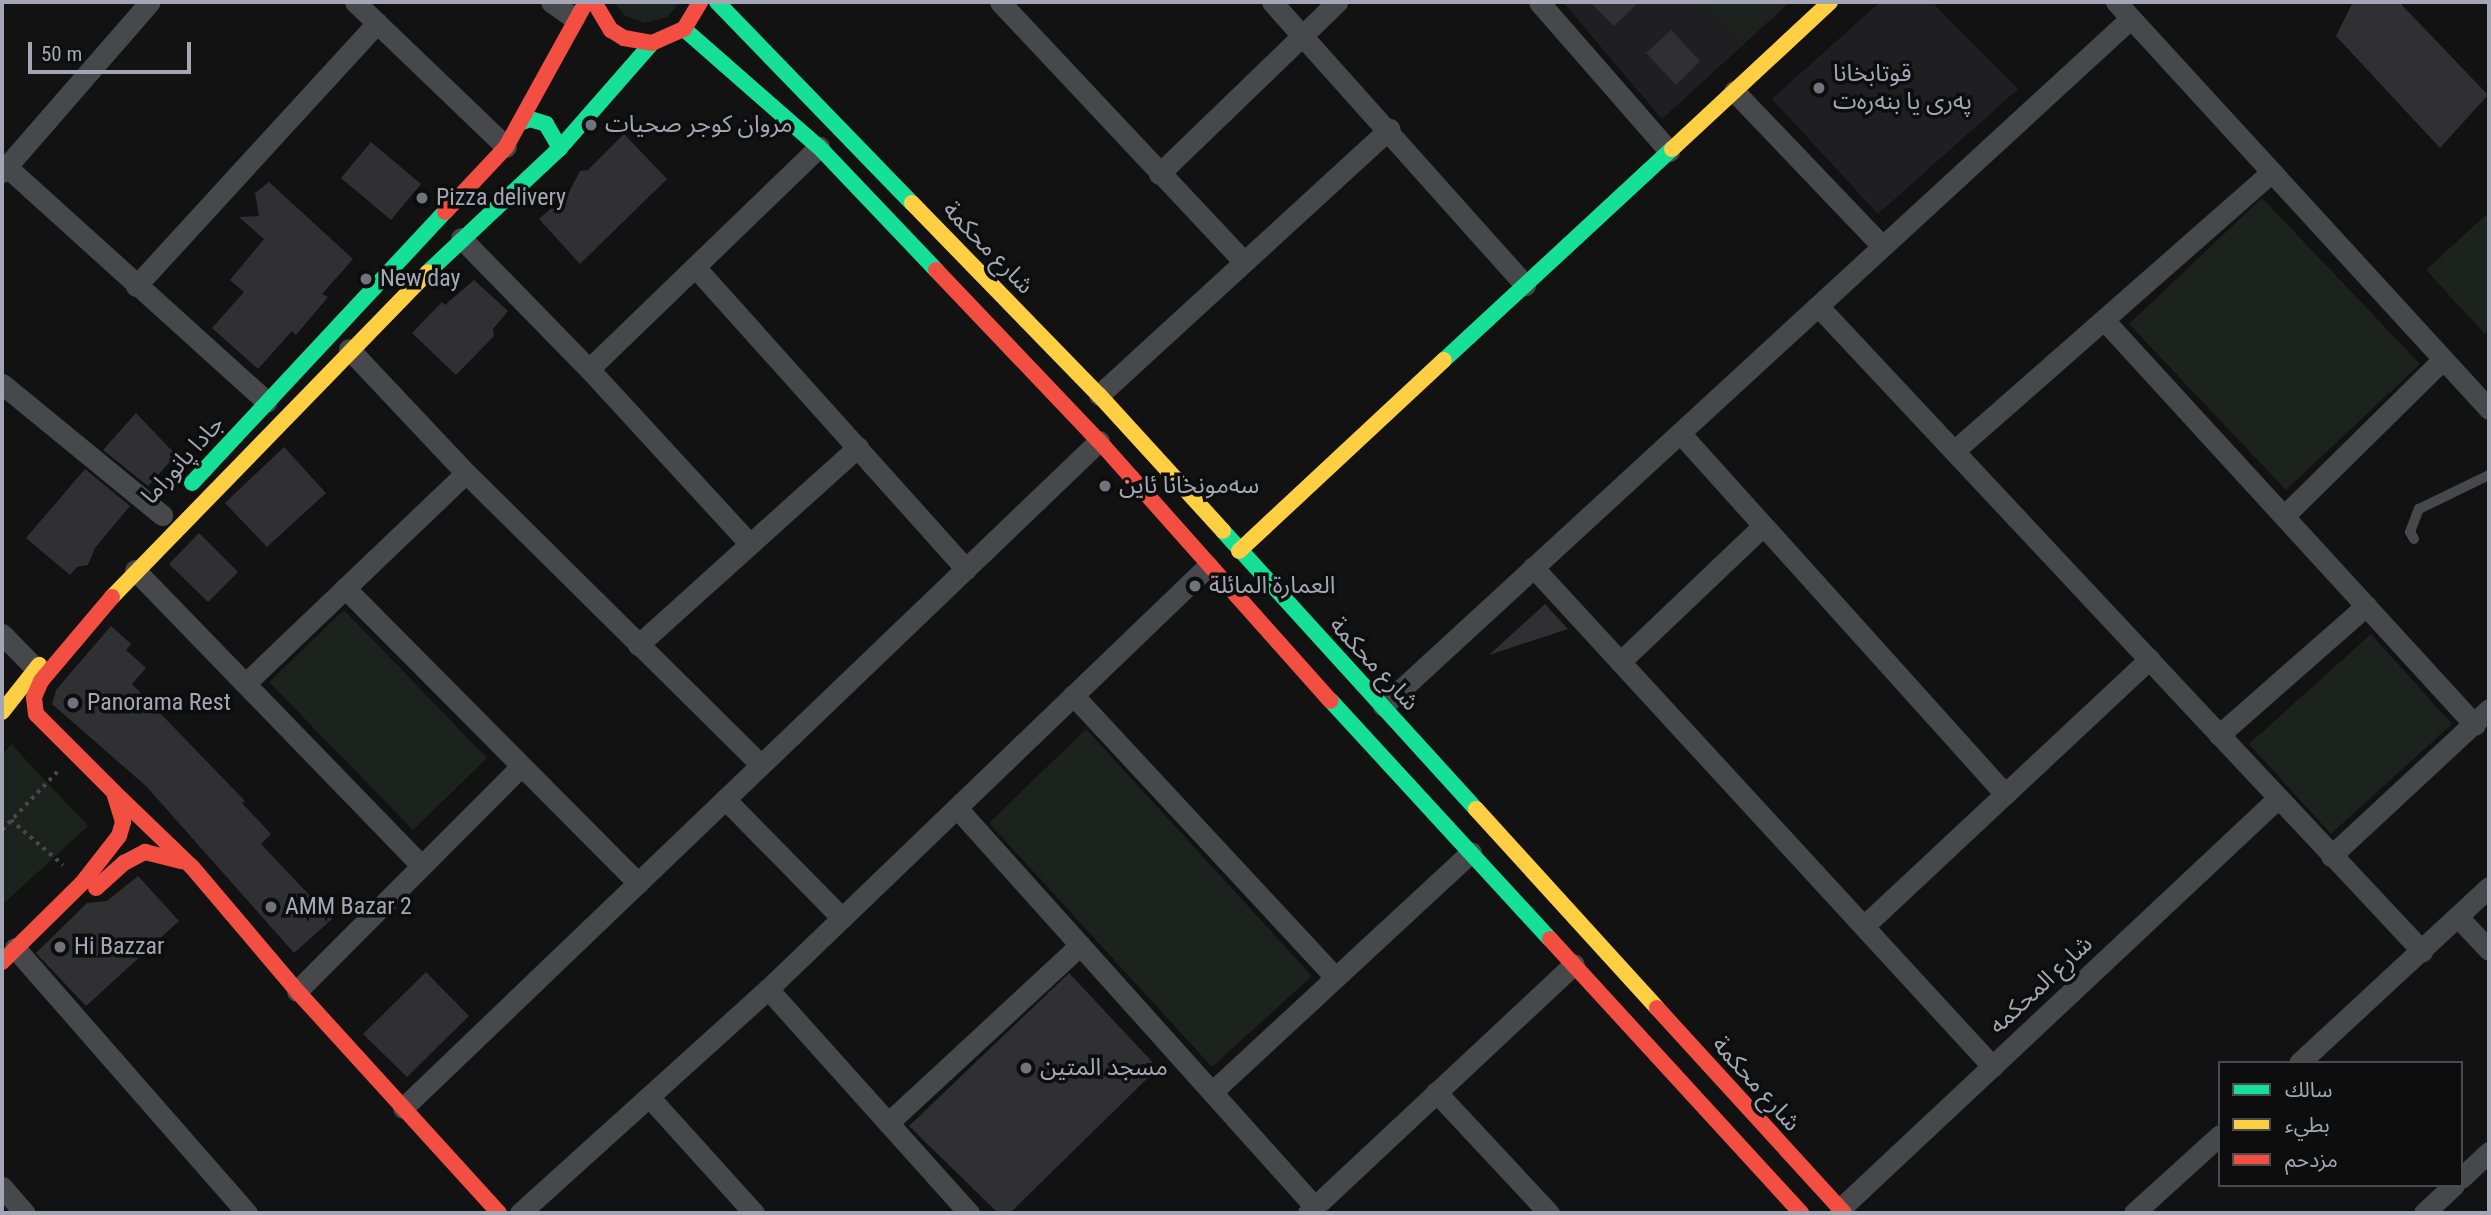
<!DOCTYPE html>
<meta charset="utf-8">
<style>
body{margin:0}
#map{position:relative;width:2491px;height:1215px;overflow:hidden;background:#121213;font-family:"Roboto Condensed","Noto Sans Arabic",sans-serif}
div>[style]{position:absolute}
.built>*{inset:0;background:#1f1f21}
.green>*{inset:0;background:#1c231e}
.building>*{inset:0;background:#303032}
.path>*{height:3.5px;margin-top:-1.75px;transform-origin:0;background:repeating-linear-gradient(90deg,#48484d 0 3.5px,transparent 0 8.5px)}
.lane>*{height:10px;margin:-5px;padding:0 5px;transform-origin:5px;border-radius:5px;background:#47484b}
.street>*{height:21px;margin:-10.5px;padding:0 10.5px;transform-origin:10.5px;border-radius:10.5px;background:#47484b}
.fast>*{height:16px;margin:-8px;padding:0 8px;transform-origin:8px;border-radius:8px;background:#16e098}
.slow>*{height:16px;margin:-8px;padding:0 8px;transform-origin:8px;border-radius:8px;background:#ffcf43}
.jam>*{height:16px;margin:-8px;padding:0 8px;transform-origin:8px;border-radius:8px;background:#f24e42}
.dots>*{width:19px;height:19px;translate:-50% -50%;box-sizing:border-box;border:4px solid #0d0d0e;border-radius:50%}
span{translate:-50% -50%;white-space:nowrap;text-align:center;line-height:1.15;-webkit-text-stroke:7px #0d0d0e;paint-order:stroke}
.poi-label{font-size:24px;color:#a3a6b4}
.left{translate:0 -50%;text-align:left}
.street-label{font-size:24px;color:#a3a6b4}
.frame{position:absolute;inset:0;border:4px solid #a3a6b4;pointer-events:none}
.legend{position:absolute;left:2218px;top:1061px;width:245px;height:126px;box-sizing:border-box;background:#0d0d0e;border:2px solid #494a50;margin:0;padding:9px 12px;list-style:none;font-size:21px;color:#a3a6b4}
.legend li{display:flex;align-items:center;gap:14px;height:35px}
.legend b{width:35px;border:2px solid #494a50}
.scale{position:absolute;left:28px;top:42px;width:163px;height:32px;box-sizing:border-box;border:4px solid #a3a6b4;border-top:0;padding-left:9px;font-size:21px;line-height:24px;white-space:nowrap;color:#a3a6b4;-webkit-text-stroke:5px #0d0d0e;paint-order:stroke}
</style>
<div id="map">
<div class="built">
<i style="clip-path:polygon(1563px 2px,1790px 2px,1662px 119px)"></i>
<i style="clip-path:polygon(1880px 2px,1932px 2px,2018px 89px,1878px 214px,1772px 99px)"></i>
</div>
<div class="green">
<i style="clip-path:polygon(614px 2px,680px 2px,667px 17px,645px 23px,624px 15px)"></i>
<i style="clip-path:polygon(1703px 2px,1783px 2px,1744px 41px)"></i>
<i style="clip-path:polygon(2262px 198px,2420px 364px,2286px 490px,2129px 324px)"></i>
<i style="clip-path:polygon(2489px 212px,2489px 330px,2485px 334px,2426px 270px)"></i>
<i style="clip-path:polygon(344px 610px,487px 758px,413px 830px,269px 682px)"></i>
<i style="clip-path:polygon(2371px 634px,2452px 724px,2331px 834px,2249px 744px)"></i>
<i style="clip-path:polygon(1086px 729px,1312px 976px,1212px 1067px,989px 823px)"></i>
<i style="clip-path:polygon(11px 744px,88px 826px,2px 905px,2px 755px)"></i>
</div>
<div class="building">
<i style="clip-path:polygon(1590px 2px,1639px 2px,1614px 26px)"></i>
<i style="clip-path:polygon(2353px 2px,2399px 2px,2488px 95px,2440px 148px,2336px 36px)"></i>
<i style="clip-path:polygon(1671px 30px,1700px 61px,1676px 85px,1646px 53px)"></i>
<i style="clip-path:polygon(624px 134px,667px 179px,580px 264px,539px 219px,569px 192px,580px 171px,588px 170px)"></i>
<i style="clip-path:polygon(371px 142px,421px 184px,391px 220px,341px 178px)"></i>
<i style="clip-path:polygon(269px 182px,353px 259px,322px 294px,328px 297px,296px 335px,292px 331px,258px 369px,212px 328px,244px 292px,230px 280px,264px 239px,239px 217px,259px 216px,255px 193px)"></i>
<i style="clip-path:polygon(474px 280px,508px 311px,493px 329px,494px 336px,456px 375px,412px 333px,442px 302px,445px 305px)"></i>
<i style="clip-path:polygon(136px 413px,176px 455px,148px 486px,103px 450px)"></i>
<i style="clip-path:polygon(284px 447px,326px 493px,267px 547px,225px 503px)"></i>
<i style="clip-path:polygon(85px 469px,130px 506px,95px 548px,88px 565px,77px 567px,70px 575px,26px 538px)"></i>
<i style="clip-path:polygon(199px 533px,238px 572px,208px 602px,169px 564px)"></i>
<i style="clip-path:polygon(1545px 604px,1568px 629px,1489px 655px)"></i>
<i style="clip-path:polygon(111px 626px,131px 644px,126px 650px,146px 668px,132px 684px,245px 801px,242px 803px,271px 834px,261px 844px,332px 919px,294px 953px,146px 786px,52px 704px,56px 690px)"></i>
<i style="clip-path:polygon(138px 876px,179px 921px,86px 1006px,36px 953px,87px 903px,107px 901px)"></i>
<i style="clip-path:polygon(426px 972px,469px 1016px,407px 1077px,363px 1034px)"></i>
<i style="clip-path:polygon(1069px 973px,1158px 1068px,1010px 1213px,998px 1213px,909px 1126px)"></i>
</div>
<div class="path">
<i style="left:11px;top:820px;width:69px;rotate:40.9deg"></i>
<i style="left:2px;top:830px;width:81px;rotate:-46.5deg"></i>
</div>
<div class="lane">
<i style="left:2414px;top:539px;width:8px;rotate:-120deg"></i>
<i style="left:2410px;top:532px;width:25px;rotate:-69deg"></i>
<i style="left:2419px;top:509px;width:78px;rotate:-25.9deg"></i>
</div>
<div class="street">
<i style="left:355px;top:2px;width:209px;rotate:43.8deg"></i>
<i style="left:551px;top:2px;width:28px;rotate:35deg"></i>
<i style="left:1000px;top:2px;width:355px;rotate:46.8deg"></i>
<i style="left:1272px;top:2px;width:380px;rotate:48.2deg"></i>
<i style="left:1539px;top:2px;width:198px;rotate:48.9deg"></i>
<i style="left:2116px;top:2px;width:552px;rotate:47.5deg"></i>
<i style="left:1734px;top:91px;width:214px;rotate:46.3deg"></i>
<i style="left:7px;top:167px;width:350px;rotate:42.1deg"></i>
<i style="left:2px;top:172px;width:225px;rotate:-49deg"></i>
<i style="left:1159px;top:174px;width:248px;rotate:-44deg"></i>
<i style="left:461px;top:238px;width:183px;rotate:45.7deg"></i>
<i style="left:589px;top:369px;width:235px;rotate:47.4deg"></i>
<i style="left:695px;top:267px;width:406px;rotate:48.1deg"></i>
<i style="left:136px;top:286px;width:357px;rotate:-47.5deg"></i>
<i style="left:1818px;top:306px;width:884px;rotate:46.88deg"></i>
<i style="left:2104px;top:320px;width:549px;rotate:47.51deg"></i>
<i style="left:349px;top:349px;width:170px;rotate:46.7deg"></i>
<i style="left:466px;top:473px;width:415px;rotate:44.7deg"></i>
<i style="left:589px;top:369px;width:320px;rotate:-44deg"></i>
<i style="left:2px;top:384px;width:207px;rotate:39.3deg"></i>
<i style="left:1099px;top:395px;width:394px;rotate:-42.5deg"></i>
<i style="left:1680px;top:433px;width:486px;rotate:48deg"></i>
<i style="left:1954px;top:451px;width:423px;rotate:-41.3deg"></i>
<i style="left:2284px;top:516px;width:223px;rotate:-44.6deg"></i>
<i style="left:1533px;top:567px;width:679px;rotate:47.39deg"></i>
<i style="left:135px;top:570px;width:409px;rotate:45.9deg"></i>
<i style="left:345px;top:588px;width:416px;rotate:45.2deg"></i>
<i style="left:2px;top:634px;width:49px;rotate:45.8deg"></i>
<i style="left:638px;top:645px;width:296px;rotate:-42deg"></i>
<i style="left:1620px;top:662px;width:197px;rotate:-43.6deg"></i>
<i style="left:246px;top:683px;width:304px;rotate:-43.7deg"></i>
<i style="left:1073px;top:695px;width:385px;rotate:47.1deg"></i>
<i style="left:1383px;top:706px;width:1016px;rotate:-42.61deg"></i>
<i style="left:2219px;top:735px;width:196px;rotate:-41.3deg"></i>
<i style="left:725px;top:799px;width:167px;rotate:45.5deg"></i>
<i style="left:957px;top:808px;width:536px;rotate:48.1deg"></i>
<i style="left:2331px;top:856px;width:216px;rotate:-42.9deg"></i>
<i style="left:2458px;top:917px;width:45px;rotate:46.8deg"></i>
<i style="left:1864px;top:926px;width:391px;rotate:-43.1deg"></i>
<i style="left:15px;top:948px;width:352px;rotate:48.8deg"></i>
<i style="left:768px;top:989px;width:301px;rotate:48.1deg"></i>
<i style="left:297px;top:991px;width:317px;rotate:-45.1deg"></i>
<i style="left:2299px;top:1063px;width:259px;rotate:-42.8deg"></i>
<i style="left:1212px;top:1092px;width:353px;rotate:-42.8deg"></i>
<i style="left:1436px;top:1092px;width:166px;rotate:47deg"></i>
<i style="left:651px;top:1099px;width:154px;rotate:47.9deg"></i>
<i style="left:403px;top:1108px;width:964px;rotate:-43.78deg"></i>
<i style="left:888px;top:1123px;width:262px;rotate:-42.8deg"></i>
<i style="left:2461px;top:1178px;width:38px;rotate:-43deg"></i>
<i style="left:2px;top:1187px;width:35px;rotate:49deg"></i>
<i style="left:1840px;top:1209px;width:599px;rotate:-43.17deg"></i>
<i style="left:520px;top:1213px;width:334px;rotate:-42.1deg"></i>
<i style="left:768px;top:989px;width:610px;rotate:-43.87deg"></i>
<i style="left:1308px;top:1213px;width:364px;rotate:-43.1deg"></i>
<i style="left:2134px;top:1213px;width:116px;rotate:-42.2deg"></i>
<i style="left:2424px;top:1213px;width:41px;rotate:-43deg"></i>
</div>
<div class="fast">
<i style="left:717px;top:2px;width:280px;rotate:45.9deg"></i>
<i style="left:684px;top:29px;width:179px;rotate:41.2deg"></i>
<i style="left:819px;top:147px;width:170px;rotate:46.4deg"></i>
<i style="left:520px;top:123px;width:11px;rotate:-22deg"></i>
<i style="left:530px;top:119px;width:17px;rotate:17deg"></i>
<i style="left:546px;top:124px;width:28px;rotate:60deg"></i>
<i style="left:428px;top:272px;width:181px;rotate:-43.2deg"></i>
<i style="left:560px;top:148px;width:140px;rotate:-48.8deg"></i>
<i style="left:1444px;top:360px;width:311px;rotate:-42.8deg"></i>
<i style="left:192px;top:483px;width:371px;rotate:-47deg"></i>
<i style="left:1223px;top:531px;width:376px;rotate:47.7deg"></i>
<i style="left:1331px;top:701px;width:323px;rotate:47.4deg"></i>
</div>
<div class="slow">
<i style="left:1672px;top:149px;width:216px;rotate:-42.9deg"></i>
<i style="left:912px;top:203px;width:268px;rotate:45.8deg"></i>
<i style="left:1099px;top:395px;width:184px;rotate:47.6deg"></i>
<i style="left:1239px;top:551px;width:280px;rotate:-43deg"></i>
<i style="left:112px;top:597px;width:453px;rotate:-45.8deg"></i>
<i style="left:2px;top:712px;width:60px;rotate:-51.8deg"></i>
<i style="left:1476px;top:809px;width:269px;rotate:47.7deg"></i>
</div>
<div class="jam">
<i style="left:594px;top:2px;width:33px;rotate:59deg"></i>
<i style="left:611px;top:30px;width:15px;rotate:32deg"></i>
<i style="left:624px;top:38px;width:28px;rotate:10deg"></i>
<i style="left:652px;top:43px;width:35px;rotate:-24deg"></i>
<i style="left:684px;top:29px;width:31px;rotate:-59deg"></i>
<i style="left:445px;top:212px;width:89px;rotate:-46.8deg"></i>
<i style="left:506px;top:147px;width:166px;rotate:-61.1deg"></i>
<i style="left:936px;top:270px;width:236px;rotate:46.4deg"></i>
<i style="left:1099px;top:441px;width:348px;rotate:48.3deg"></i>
<i style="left:115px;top:793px;width:107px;rotate:43.9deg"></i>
<i style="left:192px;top:867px;width:162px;rotate:49.7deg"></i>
<i style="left:297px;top:991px;width:300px;rotate:47.7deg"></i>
<i style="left:96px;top:888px;width:38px;rotate:-42deg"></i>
<i style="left:124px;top:863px;width:24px;rotate:-28deg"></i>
<i style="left:145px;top:852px;width:38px;rotate:14deg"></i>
<i style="left:1550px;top:939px;width:372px;rotate:47.5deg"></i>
<i style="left:2px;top:962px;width:114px;rotate:-44.6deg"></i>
<i style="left:83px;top:882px;width:58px;rotate:-52deg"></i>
<i style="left:119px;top:836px;width:15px;rotate:-74deg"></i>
<i style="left:123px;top:822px;width:31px;rotate:-107deg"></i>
<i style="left:114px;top:792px;width:110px;rotate:-135deg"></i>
<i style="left:36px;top:714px;width:17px;rotate:-97deg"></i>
<i style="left:34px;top:697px;width:17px;rotate:-66deg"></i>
<i style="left:41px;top:681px;width:110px;rotate:-49.8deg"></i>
<i style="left:1657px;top:1008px;width:277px;rotate:47.6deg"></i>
</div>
<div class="dots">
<i style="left:1819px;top:88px;background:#70727c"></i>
<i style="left:591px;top:125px;background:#70727c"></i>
<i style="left:422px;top:198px;background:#70727c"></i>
<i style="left:366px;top:279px;background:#70727c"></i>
<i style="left:1105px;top:486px;background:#70727c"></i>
<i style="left:1195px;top:586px;background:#70727c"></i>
<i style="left:73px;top:703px;background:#70727c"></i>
<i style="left:271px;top:907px;background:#70727c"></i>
<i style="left:60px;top:947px;background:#70727c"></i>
<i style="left:1026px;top:1068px;background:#70727c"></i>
</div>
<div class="poi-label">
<span class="left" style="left:1833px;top:88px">قوتابخانا<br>پەری یا بنەرەت</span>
<span class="left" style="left:605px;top:125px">مروان كوجر صحيات</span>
<span class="left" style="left:436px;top:198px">Pizza delivery</span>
<span class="left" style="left:380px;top:279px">New day</span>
<span class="left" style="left:1119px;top:486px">سەمونخانا ئاین</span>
<span class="left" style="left:1209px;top:586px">العمارة المائلة</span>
<span class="left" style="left:87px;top:703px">Panorama Rest</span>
<span class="left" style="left:285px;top:907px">AMM Bazar 2</span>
<span class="left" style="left:74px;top:947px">Hi Bazzar</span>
<span class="left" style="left:1040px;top:1068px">مسجد المتين</span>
</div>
<div class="street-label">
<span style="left:988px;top:248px;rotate:46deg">شارع محكمة</span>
<span style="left:183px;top:460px;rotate:-48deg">جادا پانوراما</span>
<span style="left:1374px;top:664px;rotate:47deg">شارع محكمة</span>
<span style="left:2041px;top:985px;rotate:-43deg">شارع المحكمه</span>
<span style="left:1756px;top:1084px;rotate:48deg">شارع محكمة</span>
</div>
<div class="frame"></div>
<ul class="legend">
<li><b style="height:9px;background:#16e098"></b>سالك</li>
<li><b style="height:9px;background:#ffcf43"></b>بطيء</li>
<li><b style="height:9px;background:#f24e42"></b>مزدحم</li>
</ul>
<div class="scale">50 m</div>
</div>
